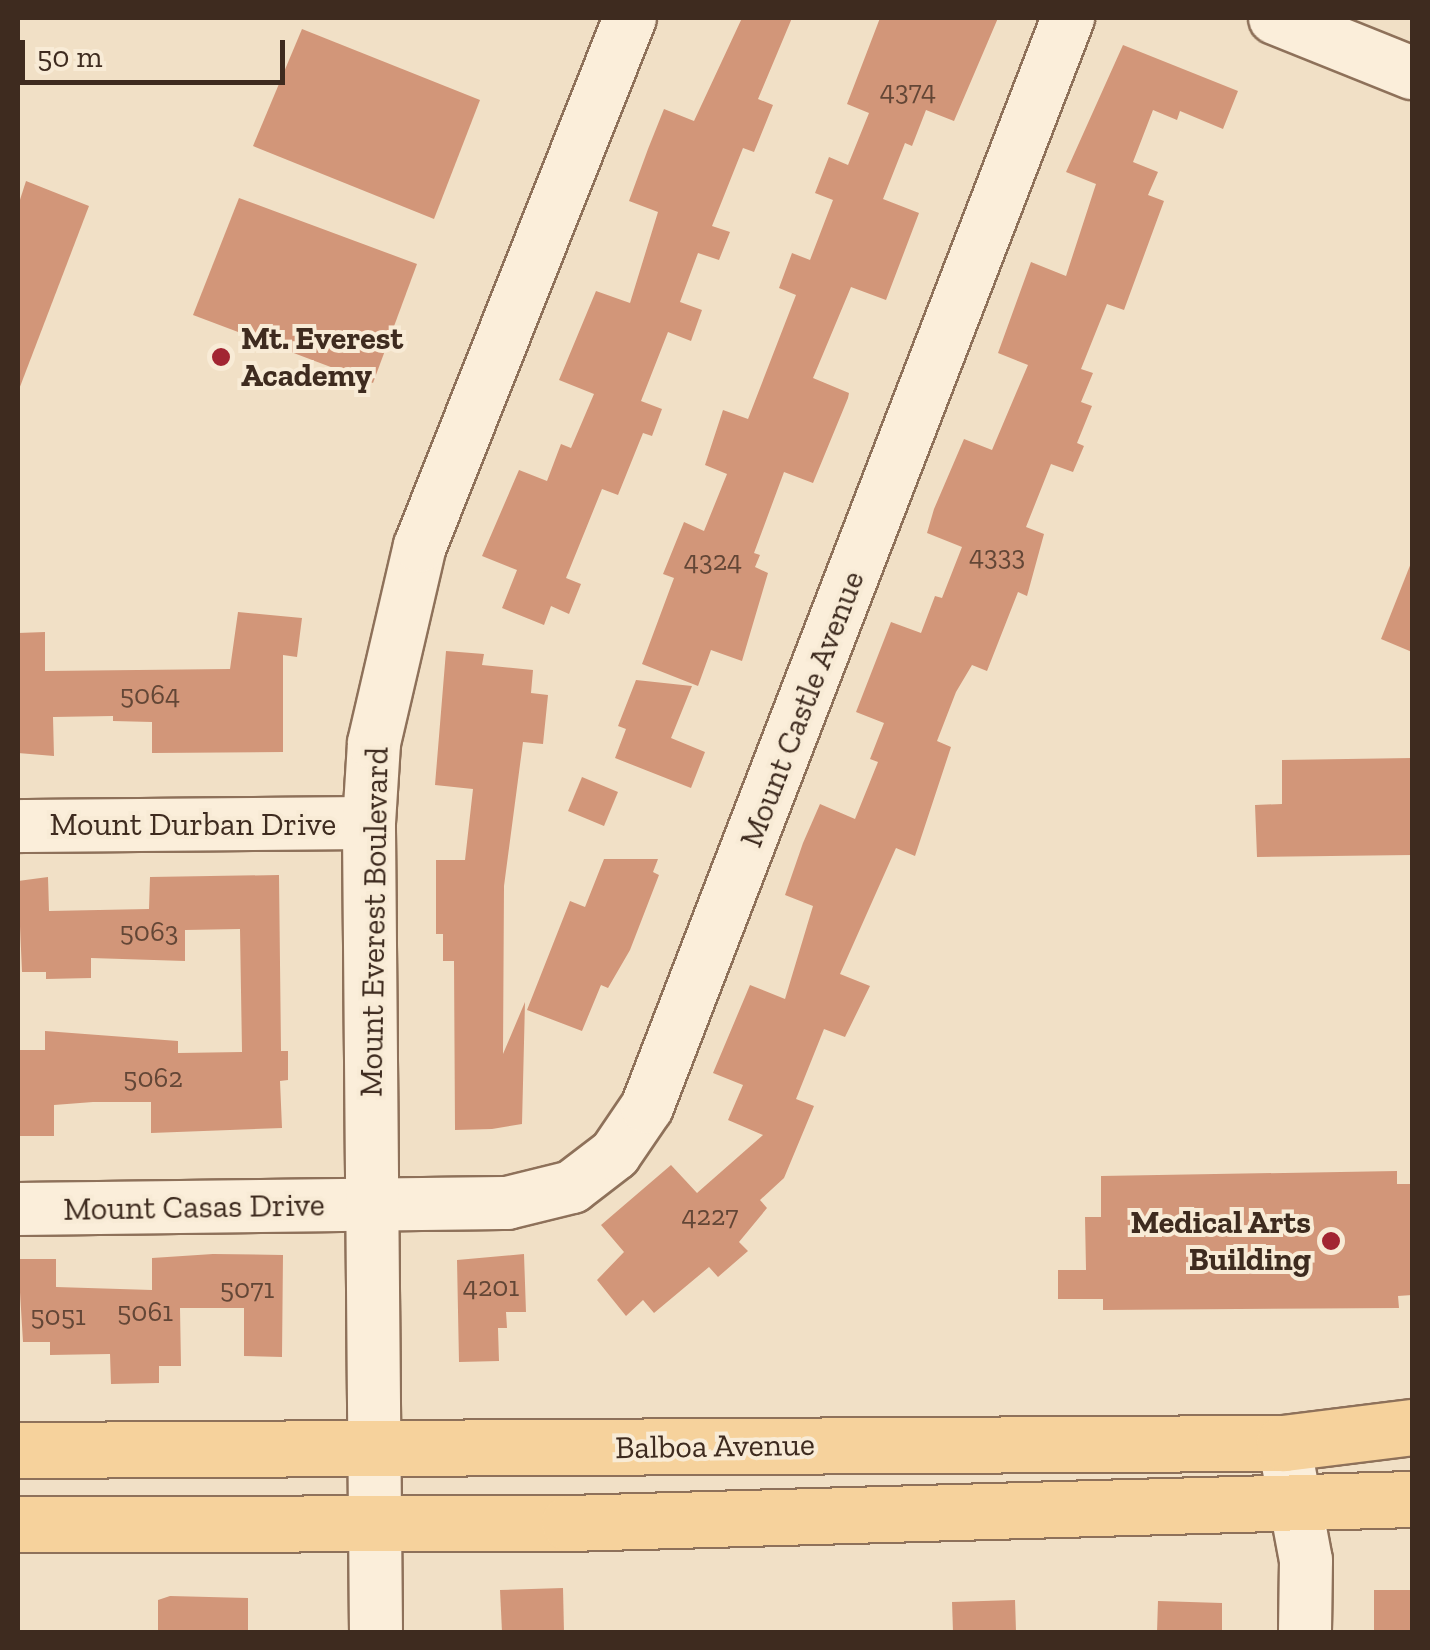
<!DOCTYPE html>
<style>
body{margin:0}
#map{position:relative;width:1430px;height:1650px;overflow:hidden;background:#f1e0c6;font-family:"Zilla Slab",serif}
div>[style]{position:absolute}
.building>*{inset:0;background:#d29679}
.roads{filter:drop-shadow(2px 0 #8e715a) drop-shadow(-2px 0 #8e715a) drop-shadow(0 2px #8e715a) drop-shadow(0 -2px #8e715a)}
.minor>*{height:52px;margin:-26px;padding:0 26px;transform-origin:26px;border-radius:26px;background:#fbeeda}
.major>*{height:55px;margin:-27.5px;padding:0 27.5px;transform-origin:27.5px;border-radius:27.5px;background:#f6d29c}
.dots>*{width:28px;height:28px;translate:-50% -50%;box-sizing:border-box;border:5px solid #f8ebd6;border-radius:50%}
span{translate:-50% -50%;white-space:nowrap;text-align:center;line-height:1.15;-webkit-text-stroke:8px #f8ebd6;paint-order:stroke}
.number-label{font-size:28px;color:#634636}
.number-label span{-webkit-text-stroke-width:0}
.poi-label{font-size:32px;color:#3e2b1f;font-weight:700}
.left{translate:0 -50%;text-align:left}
.right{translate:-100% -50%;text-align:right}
.street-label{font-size:32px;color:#3e2b1f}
.frame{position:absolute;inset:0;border:20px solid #3e2b1f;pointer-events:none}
.scale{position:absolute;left:20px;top:40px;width:265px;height:45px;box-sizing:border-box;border:5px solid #3e2b1f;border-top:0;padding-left:12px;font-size:30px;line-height:35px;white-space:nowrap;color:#3e2b1f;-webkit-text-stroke:8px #f8ebd6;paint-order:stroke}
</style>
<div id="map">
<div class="building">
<i style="clip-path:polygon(742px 18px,792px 18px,758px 99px,773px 105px,754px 152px,743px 148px,712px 226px,730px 232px,719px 260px,698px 253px,680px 302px,702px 310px,691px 341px,668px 332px,641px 401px,662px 409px,652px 436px,643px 433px,618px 495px,602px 489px,566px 578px,581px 584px,569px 614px,551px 606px,544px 625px,502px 608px,517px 570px,482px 556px,519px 470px,547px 481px,561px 444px,571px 448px,594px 394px,559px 380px,596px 291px,630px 303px,658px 212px,629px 201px,648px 149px,664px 109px,694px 121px)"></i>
<i style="clip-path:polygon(880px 18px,998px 18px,954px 121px,926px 110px,912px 146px,905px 143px,883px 199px,919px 213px,886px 300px,851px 287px,813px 378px,849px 393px,848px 398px,813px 483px,784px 472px,754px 553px,760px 555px,755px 567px,768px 573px,742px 661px,711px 650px,698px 686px,642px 664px,674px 578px,663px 574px,684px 522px,704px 531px,727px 474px,705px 465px,723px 410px,748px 419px,796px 295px,779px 288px,792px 253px,810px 260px,833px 200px,815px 193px,829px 157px,848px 165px,869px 113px,847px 104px)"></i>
<i style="clip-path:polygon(302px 29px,480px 100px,434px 219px,253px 146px)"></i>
<i style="clip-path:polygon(1123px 45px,1238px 91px,1223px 129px,1180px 111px,1177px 120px,1153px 110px,1133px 162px,1158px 172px,1148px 195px,1164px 201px,1124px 310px,1107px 304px,1081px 369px,1093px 373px,1081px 402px,1092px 406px,1077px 443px,1084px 446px,1073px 472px,1051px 464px,1026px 527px,1044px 534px,1027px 596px,1018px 592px,987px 671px,972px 665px,956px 692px,937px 741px,951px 747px,915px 856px,896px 848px,840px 974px,870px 986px,845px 1037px,824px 1029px,796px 1099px,814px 1106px,784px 1178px,760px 1200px,767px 1208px,739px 1242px,748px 1251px,718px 1277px,709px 1267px,654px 1313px,643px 1300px,626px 1316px,597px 1280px,624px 1252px,601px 1225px,671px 1165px,697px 1193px,763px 1135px,728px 1120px,743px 1085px,713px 1073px,750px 985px,785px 999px,813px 906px,785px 895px,803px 843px,820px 804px,855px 819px,878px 762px,870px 759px,884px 723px,856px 712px,891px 622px,921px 633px,935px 596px,942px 598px,962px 547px,927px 533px,934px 509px,964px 439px,992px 450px,1028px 365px,998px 353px,1031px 262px,1066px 276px,1096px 184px,1066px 172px)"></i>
<i style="clip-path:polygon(26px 181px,89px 206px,18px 392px,18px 206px)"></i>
<i style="clip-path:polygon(239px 198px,417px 264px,373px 383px,193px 315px)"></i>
<i style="clip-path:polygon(1411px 563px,1412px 564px,1412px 652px,1381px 639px)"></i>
<i style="clip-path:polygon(238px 612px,302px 618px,297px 657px,283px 655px,283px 752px,152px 753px,152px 722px,113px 721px,113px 716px,53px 717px,54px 756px,18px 753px,18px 633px,45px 632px,45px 671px,230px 669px)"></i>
<i style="clip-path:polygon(446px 651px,484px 654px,482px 665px,533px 670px,531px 693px,548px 695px,543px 744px,523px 742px,504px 886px,503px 1054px,525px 1002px,522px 1124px,492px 1129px,455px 1130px,454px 961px,443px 961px,443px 934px,436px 934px,436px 860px,465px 860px,473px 789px,435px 785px)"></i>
<i style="clip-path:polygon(636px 680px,692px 686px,671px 738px,705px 752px,691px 788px,615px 758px,626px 729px,618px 726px)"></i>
<i style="clip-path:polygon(1412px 758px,1412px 855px,1257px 857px,1255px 805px,1282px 804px,1282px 760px)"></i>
<i style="clip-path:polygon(582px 777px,618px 792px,604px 826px,568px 811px)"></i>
<i style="clip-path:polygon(604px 859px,658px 859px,653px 872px,659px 875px,630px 950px,608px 988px,601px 985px,582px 1031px,527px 1010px,570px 901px,585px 907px)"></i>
<i style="clip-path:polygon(279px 875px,281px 1051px,288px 1051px,288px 1080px,280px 1081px,282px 1128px,151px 1133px,151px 1102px,93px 1102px,54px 1105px,54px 1136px,18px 1136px,19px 1050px,45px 1050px,45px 1031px,178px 1041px,178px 1053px,242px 1052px,240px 929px,185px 930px,185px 961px,91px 958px,91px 978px,46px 979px,46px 972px,22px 972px,18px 881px,48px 877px,49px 911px,149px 909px,150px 877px)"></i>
<i style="clip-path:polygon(1397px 1171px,1397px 1184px,1412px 1184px,1412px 1295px,1398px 1296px,1399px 1308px,1103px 1310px,1103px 1299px,1058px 1299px,1058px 1270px,1086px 1270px,1085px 1217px,1101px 1217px,1101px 1176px)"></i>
<i style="clip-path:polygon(213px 1254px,283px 1255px,282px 1357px,244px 1356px,244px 1308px,180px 1308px,181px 1366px,159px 1366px,159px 1383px,111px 1384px,110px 1354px,50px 1355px,50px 1342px,23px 1342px,18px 1259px,56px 1259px,56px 1287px,152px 1290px,152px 1258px)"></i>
<i style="clip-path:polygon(524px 1254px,526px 1312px,506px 1312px,507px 1328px,498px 1328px,499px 1361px,459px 1362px,457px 1260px)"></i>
<i style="clip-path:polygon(563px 1588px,564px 1632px,502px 1632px,500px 1590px)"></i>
<i style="clip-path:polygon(1374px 1590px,1412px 1590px,1412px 1632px,1374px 1632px)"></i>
<i style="clip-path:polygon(170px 1596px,248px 1598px,248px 1632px,158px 1632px,158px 1600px)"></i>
<i style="clip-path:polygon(1015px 1600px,1016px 1632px,953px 1632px,952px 1602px)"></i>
<i style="clip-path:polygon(1158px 1601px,1222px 1603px,1222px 1632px,1157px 1632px)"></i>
</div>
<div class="roads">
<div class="minor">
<i style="left:1275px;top:18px;width:148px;rotate:21.9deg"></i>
<i style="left:18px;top:826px;width:351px;rotate:-0.5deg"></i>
<i style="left:18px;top:1209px;width:489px;rotate:-0.7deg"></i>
<i style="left:507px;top:1203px;width:67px;rotate:-13.8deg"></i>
<i style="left:572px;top:1187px;width:54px;rotate:-37.5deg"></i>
<i style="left:615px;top:1154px;width:57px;rotate:-55.8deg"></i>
<i style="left:647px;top:1107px;width:1168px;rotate:-68.86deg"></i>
<i style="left:1284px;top:1443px;width:119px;rotate:79.4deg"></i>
<i style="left:1306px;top:1560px;width:72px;rotate:90.8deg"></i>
<i style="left:376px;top:1632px;width:809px;rotate:-90.5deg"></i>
<i style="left:369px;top:823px;width:80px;rotate:-86.4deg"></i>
<i style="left:374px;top:743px;width:202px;rotate:-76.9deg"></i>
<i style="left:420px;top:546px;width:568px;rotate:-68.31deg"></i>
</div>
<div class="major">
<i style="left:18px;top:1450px;width:1266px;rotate:-0.32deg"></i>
<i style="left:1284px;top:1443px;width:129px;rotate:-7.1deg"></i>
<i style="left:18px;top:1524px;width:551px;rotate:-0.1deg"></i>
<i style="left:569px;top:1523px;width:843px;rotate:-1.63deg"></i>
</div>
</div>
<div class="dots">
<i style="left:221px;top:357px;background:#a22532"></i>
<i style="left:1331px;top:1241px;background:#a22532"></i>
</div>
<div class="number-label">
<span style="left:908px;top:91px">4374</span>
<span style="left:997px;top:556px">4333</span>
<span style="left:713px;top:561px">4324</span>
<span style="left:150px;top:695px">5064</span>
<span style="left:149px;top:932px">5063</span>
<span style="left:153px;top:1078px">5062</span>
<span style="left:710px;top:1216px">4227</span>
<span style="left:491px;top:1287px">4201</span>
<span style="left:247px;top:1289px">5071</span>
<span style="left:145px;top:1312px">5061</span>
<span style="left:58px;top:1316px">5051</span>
</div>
<div class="poi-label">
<span class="left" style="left:241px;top:357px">Mt. Everest<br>Academy</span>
<span class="right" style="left:1311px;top:1241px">Medical Arts<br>Building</span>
</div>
<div class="street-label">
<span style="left:802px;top:709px;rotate:-69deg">Mount Castle Avenue</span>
<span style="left:193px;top:824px">Mount Durban Drive</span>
<span style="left:374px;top:922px;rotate:-89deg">Mount Everest Boulevard</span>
<span style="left:194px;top:1207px;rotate:-1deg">Mount Casas Drive</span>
<span style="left:715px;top:1446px;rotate:-1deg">Balboa Avenue</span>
</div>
<div class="frame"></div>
<div class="scale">50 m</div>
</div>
